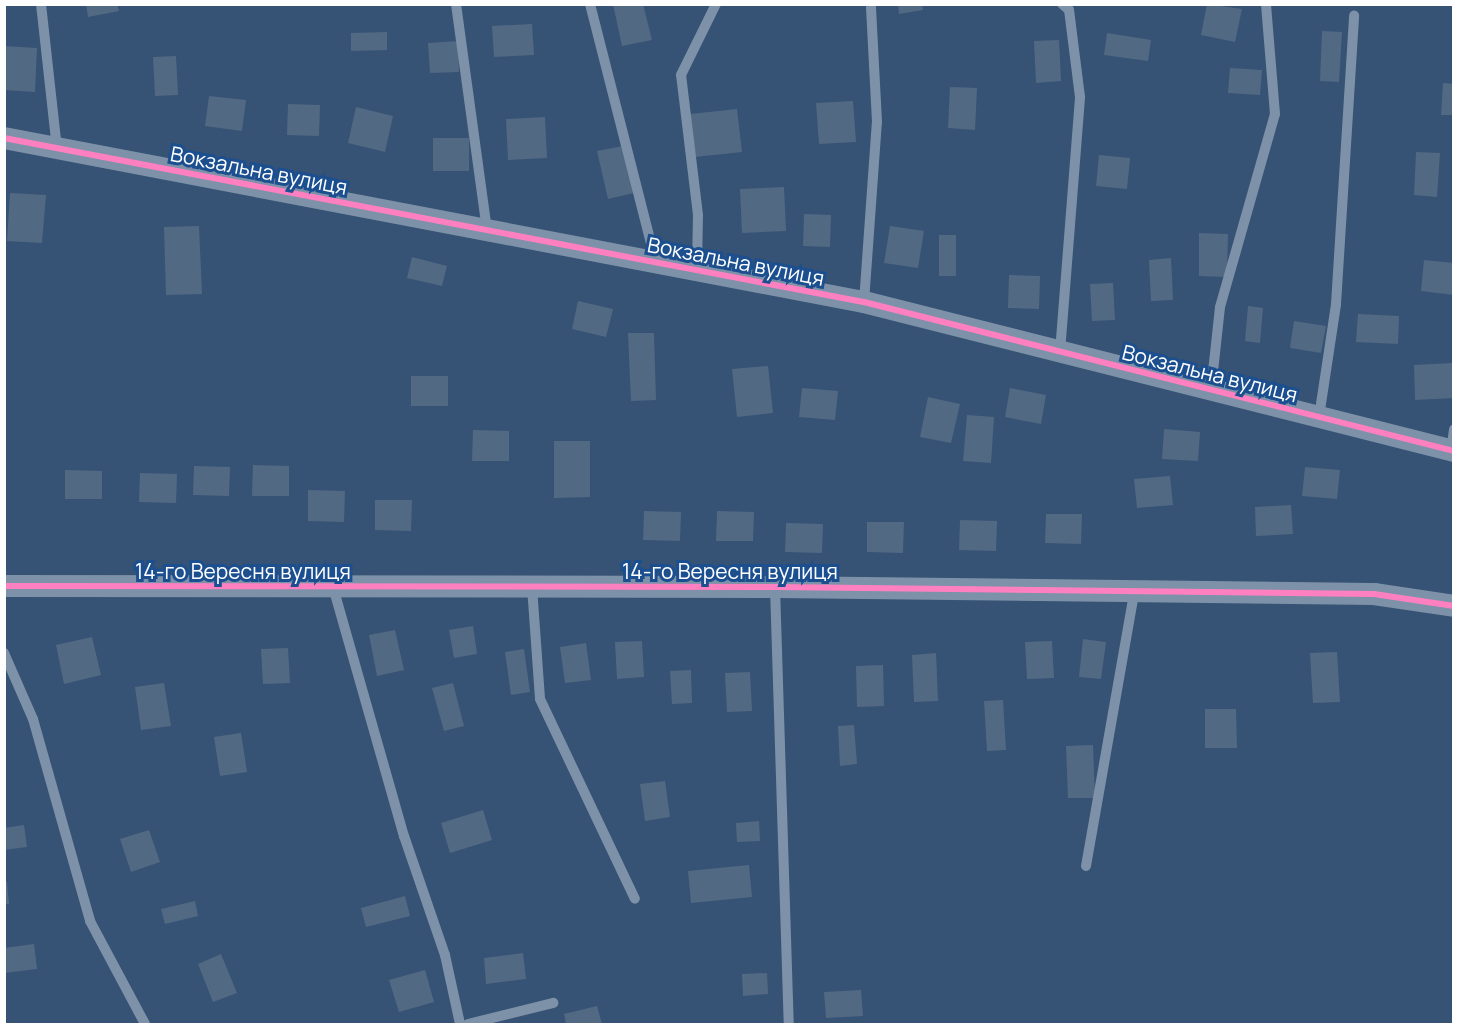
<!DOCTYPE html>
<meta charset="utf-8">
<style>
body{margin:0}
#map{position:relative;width:1458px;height:1029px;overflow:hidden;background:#365274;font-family:Manrope,sans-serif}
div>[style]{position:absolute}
.building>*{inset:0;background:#526984}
.service>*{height:10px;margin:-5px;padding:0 5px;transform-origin:5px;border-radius:5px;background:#7d92a8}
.minor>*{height:22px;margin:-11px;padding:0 11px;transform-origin:11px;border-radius:11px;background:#7d92a8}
.cycleway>*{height:6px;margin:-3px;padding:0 3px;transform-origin:3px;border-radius:3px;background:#ff80c0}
span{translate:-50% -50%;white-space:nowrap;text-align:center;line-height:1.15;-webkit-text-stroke:6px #1b4f8f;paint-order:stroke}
.street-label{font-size:21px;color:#fff}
.frame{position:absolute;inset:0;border:6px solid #fff;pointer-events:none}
</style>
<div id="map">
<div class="building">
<i style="clip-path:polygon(86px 4px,117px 4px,119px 11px,88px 17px)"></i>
<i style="clip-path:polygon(613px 4px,643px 4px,652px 40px,622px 46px)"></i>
<i style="clip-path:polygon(898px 4px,922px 4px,923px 10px,899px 14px)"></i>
<i style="clip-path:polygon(1207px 4px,1242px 9px,1235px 42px,1201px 35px)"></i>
<i style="clip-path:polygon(532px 24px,534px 55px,494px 57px,492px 26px)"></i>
<i style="clip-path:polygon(1322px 31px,1342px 32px,1339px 82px,1320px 81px)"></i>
<i style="clip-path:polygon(387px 32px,387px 50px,351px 51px,351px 33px)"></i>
<i style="clip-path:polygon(1107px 33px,1151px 40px,1148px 61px,1104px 55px)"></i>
<i style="clip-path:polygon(1059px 40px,1061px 81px,1036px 83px,1034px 41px)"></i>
<i style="clip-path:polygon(458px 41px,459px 72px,430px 73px,428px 43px)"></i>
<i style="clip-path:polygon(4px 46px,37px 48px,35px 92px,4px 90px)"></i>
<i style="clip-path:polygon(176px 56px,178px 95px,155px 96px,153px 57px)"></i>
<i style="clip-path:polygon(1230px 68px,1262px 70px,1260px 95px,1228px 93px)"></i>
<i style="clip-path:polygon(1443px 83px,1454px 84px,1454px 115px,1441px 115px)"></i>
<i style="clip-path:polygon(950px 87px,977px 88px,975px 130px,948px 128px)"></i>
<i style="clip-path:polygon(209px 96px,246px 100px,242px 131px,205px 126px)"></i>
<i style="clip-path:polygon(853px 101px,856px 142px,819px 144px,816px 103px)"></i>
<i style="clip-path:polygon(288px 104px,320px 105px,319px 136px,287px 135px)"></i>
<i style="clip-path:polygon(356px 107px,393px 116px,385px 152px,348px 143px)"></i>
<i style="clip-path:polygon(737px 109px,742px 152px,695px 157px,690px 114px)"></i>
<i style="clip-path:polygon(545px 117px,547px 158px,508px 160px,506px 119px)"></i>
<i style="clip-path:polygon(433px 138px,469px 138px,469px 171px,433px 171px)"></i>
<i style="clip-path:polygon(623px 146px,634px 193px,608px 199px,597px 151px)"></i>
<i style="clip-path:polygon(1416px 152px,1440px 153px,1437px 197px,1414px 195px)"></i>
<i style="clip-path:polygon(1099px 155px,1130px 158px,1127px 189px,1096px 186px)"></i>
<i style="clip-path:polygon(784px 187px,786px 231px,742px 233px,740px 189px)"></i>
<i style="clip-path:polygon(10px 193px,46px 195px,42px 243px,7px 241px)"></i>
<i style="clip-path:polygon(804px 214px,831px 215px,830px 247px,803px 246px)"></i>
<i style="clip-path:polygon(199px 226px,202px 294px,166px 295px,164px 227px)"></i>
<i style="clip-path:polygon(890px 226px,924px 231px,918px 268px,884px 263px)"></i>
<i style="clip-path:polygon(1199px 233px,1228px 234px,1227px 277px,1199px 276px)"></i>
<i style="clip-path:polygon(939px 235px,956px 235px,956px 276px,939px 276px)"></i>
<i style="clip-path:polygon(412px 257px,447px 266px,442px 286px,407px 278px)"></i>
<i style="clip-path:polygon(1171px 258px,1173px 300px,1151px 301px,1149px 260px)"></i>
<i style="clip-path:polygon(1424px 260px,1454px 263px,1454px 295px,1421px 291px)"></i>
<i style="clip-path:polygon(1009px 275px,1040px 276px,1039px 309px,1008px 308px)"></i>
<i style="clip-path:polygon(1113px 283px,1115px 320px,1092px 321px,1090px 284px)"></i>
<i style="clip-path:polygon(578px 301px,613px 309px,606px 337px,572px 329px)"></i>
<i style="clip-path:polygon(1248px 306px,1263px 308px,1260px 343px,1245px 341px)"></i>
<i style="clip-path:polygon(1358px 314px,1399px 316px,1398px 344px,1356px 342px)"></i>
<i style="clip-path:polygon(1294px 321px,1326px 326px,1321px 353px,1290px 348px)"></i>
<i style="clip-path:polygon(628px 333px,654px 333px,656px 400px,631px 401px)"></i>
<i style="clip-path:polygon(1452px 363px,1454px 398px,1415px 400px,1414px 365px)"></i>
<i style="clip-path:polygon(768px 366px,773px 413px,737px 417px,732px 369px)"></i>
<i style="clip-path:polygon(411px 376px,448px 376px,448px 406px,411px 406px)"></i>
<i style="clip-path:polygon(802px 388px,838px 391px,835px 420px,799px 417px)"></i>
<i style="clip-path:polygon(1010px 388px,1046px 395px,1041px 424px,1005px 417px)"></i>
<i style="clip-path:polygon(928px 397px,960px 404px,951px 443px,920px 437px)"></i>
<i style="clip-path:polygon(967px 415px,994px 417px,991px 463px,963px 461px)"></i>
<i style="clip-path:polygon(1164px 429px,1200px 432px,1198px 461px,1162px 459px)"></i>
<i style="clip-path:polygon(473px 430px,509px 431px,509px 461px,472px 461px)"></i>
<i style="clip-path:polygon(554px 441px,590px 441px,590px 497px,554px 498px)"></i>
<i style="clip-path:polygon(253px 465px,289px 466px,289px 496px,252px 496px)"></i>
<i style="clip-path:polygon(194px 466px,230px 467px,229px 496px,193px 495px)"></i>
<i style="clip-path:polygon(1305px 467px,1340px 470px,1337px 499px,1302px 496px)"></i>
<i style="clip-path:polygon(65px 470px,102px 471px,102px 499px,65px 499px)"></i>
<i style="clip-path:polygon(140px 473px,177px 474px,176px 503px,139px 502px)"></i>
<i style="clip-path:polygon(1170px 476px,1173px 505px,1137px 508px,1134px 479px)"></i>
<i style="clip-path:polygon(308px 490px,345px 491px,344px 522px,308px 521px)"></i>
<i style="clip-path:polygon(375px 500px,412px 500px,411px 531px,375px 530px)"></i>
<i style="clip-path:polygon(1291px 505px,1293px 534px,1256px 536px,1255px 507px)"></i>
<i style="clip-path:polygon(644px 511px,681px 512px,680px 541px,643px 540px)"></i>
<i style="clip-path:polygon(717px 511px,754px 512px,753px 541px,716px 541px)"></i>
<i style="clip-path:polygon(1046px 514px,1082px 514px,1081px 544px,1045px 543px)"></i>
<i style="clip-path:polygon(960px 520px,997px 521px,996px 551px,959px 550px)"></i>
<i style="clip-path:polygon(867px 522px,904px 522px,903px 553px,867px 552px)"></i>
<i style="clip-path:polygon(786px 523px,823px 524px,822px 553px,785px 552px)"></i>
<i style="clip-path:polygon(473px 626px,477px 654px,454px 658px,449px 630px)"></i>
<i style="clip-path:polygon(395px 630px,404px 670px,377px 676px,369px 635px)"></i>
<i style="clip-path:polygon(92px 637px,101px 675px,64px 684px,56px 645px)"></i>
<i style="clip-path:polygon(1083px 639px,1106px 642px,1101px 679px,1079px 677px)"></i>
<i style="clip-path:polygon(642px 641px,644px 677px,617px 679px,615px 642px)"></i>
<i style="clip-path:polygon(1052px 641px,1054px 678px,1027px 679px,1025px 642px)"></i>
<i style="clip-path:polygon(586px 643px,591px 680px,565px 683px,560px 647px)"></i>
<i style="clip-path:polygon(288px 648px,290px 683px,263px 684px,261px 649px)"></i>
<i style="clip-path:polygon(524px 649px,530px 692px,511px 695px,505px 652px)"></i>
<i style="clip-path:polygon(1337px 652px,1340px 702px,1313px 703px,1310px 653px)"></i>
<i style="clip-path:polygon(936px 653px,938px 701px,914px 702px,912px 655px)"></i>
<i style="clip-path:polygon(883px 665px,884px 706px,857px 707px,856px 666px)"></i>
<i style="clip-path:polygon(691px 670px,692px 703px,672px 704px,670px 671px)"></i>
<i style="clip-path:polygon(750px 672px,752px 711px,727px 712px,725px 673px)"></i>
<i style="clip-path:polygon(164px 683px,171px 726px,141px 730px,135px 687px)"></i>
<i style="clip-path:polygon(453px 683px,464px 726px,444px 731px,432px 688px)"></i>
<i style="clip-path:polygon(1003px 700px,1006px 750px,987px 751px,984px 701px)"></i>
<i style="clip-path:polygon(1205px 709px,1236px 709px,1237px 748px,1205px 748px)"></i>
<i style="clip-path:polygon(854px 725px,857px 764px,840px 766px,838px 726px)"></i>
<i style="clip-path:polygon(241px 733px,247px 772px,220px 776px,214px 737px)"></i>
<i style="clip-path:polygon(1093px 745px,1095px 798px,1068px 798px,1066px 746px)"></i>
<i style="clip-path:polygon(665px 781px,670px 817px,645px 821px,640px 784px)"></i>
<i style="clip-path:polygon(483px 810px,492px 840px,450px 853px,441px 823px)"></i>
<i style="clip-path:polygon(759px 821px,760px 841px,737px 842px,736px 823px)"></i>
<i style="clip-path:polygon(24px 825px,27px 847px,4px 850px,4px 828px)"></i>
<i style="clip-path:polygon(149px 830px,160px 862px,131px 872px,120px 839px)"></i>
<i style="clip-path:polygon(749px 865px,752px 897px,691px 903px,688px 871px)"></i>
<i style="clip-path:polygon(5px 882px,7px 882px,9px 904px,5px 904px)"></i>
<i style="clip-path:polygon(405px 896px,410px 916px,366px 927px,361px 908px)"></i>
<i style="clip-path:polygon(195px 901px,198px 916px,165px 924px,161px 909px)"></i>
<i style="clip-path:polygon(34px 944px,37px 969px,4px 973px,4px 948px)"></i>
<i style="clip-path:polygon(523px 953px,526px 979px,486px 984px,484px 958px)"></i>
<i style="clip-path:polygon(221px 954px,237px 993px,213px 1002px,198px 964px)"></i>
<i style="clip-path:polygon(425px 970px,434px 1002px,399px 1012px,389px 980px)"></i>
<i style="clip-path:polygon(767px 973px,768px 994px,743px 996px,742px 974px)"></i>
<i style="clip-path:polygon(861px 990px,863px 1016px,826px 1018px,824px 992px)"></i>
<i style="clip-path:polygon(597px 1006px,602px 1024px,566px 1024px,564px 1014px)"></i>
</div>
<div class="service">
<i style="left:41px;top:4px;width:145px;rotate:83.7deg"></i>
<i style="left:456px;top:4px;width:228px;rotate:82.2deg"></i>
<i style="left:590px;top:4px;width:266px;rotate:75.7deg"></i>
<i style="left:697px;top:270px;width:55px;rotate:-89deg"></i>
<i style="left:698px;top:215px;width:141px;rotate:-96.9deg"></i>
<i style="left:681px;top:75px;width:79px;rotate:-63.8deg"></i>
<i style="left:864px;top:302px;width:180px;rotate:-85.9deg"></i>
<i style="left:877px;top:122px;width:115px;rotate:-93deg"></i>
<i style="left:1060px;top:352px;width:256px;rotate:-85.5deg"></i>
<i style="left:1080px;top:97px;width:88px;rotate:-97.2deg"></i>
<i style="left:1069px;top:10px;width:9px;rotate:-139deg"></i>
<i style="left:1211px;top:390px;width:83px;rotate:-83.8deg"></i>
<i style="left:1220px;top:307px;width:201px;rotate:-74.1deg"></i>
<i style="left:1275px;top:114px;width:110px;rotate:-94.7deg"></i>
<i style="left:1319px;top:417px;width:114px;rotate:-81.4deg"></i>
<i style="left:1336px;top:304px;width:289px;rotate:-86.4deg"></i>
<i style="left:1451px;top:451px;width:22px;rotate:-82deg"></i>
<i style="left:333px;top:587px;width:259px;rotate:74.1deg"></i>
<i style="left:404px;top:836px;width:126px;rotate:71deg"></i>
<i style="left:445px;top:955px;width:71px;rotate:77.7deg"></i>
<i style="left:532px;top:587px;width:112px;rotate:85.9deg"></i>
<i style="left:540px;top:699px;width:221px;rotate:64.6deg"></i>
<i style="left:775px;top:587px;width:437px;rotate:88.2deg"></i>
<i style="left:4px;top:653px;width:72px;rotate:66.3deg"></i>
<i style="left:33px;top:719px;width:210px;rotate:74.2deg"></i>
<i style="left:90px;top:921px;width:117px;rotate:61.9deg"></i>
<i style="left:1086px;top:866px;width:276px;rotate:-80deg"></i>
<i style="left:468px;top:1024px;width:88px;rotate:-13.9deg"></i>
</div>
<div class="minor">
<i style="left:4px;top:138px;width:875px;rotate:10.8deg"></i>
<i style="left:864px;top:302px;width:609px;rotate:14.17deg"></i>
<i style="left:4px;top:586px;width:771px;rotate:0.07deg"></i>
<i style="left:775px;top:587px;width:599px;rotate:0.67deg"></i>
<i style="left:1374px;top:594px;width:81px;rotate:8.5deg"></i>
</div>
<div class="cycleway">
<i style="left:4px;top:138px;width:875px;rotate:10.8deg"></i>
<i style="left:864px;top:302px;width:609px;rotate:14.17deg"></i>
<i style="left:4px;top:586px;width:771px;rotate:0.07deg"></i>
<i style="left:775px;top:587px;width:599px;rotate:0.67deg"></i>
<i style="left:1374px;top:594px;width:81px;rotate:8.5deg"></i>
</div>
<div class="street-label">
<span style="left:259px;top:170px;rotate:11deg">Вокзальна вулиця</span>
<span style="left:736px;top:261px;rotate:11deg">Вокзальна вулиця</span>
<span style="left:1210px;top:373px;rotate:14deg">Вокзальна вулиця</span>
<span style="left:243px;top:571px">14-го Вересня вулиця</span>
<span style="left:730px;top:571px">14-го Вересня вулиця</span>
</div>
<div class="frame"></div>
</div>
